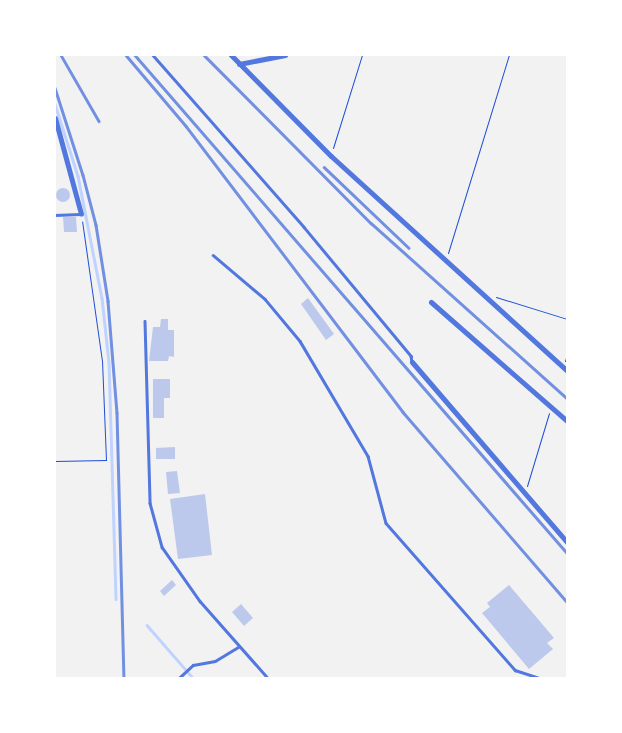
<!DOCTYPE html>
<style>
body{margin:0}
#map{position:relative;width:622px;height:733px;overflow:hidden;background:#f2f2f2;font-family:Signika,sans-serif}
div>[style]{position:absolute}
.stream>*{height:2.5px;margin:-1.25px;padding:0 1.25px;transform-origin:1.25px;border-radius:1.25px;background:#bfd3fe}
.building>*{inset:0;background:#bdc9ec}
.round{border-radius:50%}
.path>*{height:1px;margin:-0.5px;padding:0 0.5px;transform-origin:0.5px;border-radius:0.5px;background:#1d4ed8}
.service>*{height:2.5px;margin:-1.25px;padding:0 1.25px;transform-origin:1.25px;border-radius:1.25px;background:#5277de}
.minor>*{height:5px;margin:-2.5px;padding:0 2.5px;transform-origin:2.5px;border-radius:2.5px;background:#5277de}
.rail>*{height:2.5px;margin:-1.25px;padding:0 1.25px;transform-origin:1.25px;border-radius:1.25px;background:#7290e2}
span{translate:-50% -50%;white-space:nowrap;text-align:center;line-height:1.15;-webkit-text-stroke:5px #fff;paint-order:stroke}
.frame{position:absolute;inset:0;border:56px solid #fff;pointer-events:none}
</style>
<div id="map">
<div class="stream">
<i style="left:55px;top:104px;width:76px;rotate:72.3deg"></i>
<i style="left:78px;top:176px;width:124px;rotate:78.9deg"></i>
<i style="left:102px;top:298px;width:64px;rotate:83.8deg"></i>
<i style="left:109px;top:362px;width:237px;rotate:88.3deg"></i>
<i style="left:147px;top:625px;width:70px;rotate:49deg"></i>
</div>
<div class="building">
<i class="round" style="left:56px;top:188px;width:14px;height:14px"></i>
<i style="clip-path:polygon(63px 217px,76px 217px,77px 232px,64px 232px)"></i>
<i style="clip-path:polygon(308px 298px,334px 334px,326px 340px,301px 304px)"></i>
<i style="clip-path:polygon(161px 319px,168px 319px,168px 330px,174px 330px,174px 357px,169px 356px,168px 361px,149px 361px,153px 327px,160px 327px)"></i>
<i style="clip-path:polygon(153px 379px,170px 379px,170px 398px,164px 398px,164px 418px,153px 418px)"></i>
<i style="clip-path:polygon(175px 447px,175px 459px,156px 459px,156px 448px)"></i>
<i style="clip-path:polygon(177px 471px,180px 493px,168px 494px,166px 472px)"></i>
<i style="clip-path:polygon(205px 494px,212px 555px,178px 559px,170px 499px)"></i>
<i style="clip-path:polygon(172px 580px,176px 585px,164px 596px,160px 591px)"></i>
<i style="clip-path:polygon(509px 585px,554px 638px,547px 643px,553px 649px,529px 669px,482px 613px,490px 607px,487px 603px)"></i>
<i style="clip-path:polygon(241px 604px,253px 618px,244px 626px,232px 612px)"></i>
</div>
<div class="path">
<i style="left:333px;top:148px;width:97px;rotate:-72.7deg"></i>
<i style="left:448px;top:253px;width:207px;rotate:-72.9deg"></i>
<i style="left:496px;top:297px;width:74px;rotate:17.2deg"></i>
<i style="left:565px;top:361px;width:6px;rotate:-72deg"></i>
<i style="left:55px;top:461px;width:51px;rotate:-1.1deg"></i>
<i style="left:106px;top:460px;width:99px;rotate:-92.3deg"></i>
<i style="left:102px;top:361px;width:141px;rotate:-98.1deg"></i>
<i style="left:527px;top:486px;width:76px;rotate:-73.2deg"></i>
</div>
<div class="service">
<i style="left:153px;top:55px;width:229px;rotate:48.7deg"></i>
<i style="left:304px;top:227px;width:168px;rotate:50.3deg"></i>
<i style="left:411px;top:356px;width:6px;rotate:81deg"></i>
<i style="left:55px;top:215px;width:25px;rotate:-2deg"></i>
<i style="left:213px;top:255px;width:68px;rotate:40.2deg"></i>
<i style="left:265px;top:299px;width:55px;rotate:50.2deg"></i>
<i style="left:300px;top:341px;width:134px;rotate:59.4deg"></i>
<i style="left:368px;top:456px;width:69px;rotate:75deg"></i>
<i style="left:386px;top:523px;width:196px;rotate:48.7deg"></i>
<i style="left:515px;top:670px;width:25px;rotate:18deg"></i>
<i style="left:145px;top:321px;width:182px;rotate:88.4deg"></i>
<i style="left:150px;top:503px;width:46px;rotate:74.7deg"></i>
<i style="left:162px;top:547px;width:66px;rotate:54.9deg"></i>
<i style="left:200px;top:601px;width:103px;rotate:48.6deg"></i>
<i style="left:179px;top:678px;width:19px;rotate:-43deg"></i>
<i style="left:193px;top:665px;width:22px;rotate:-10deg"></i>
<i style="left:215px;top:661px;width:27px;rotate:-31deg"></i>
</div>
<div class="minor">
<i style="left:231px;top:55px;width:142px;rotate:45.3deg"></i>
<i style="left:331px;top:156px;width:319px;rotate:42.3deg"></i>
<i style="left:239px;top:64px;width:47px;rotate:-11.1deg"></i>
<i style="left:55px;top:118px;width:99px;rotate:74.8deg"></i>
<i style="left:431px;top:302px;width:181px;rotate:41.2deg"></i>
<i style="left:412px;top:362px;width:238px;rotate:49.3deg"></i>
</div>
<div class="rail">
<i style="left:61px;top:55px;width:76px;rotate:60.1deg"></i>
<i style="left:126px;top:55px;width:93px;rotate:49.8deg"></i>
<i style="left:186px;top:126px;width:359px;rotate:52.8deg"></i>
<i style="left:403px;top:412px;width:251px;rotate:49.2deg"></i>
<i style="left:135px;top:55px;width:659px;rotate:49.06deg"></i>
<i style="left:204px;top:55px;width:237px;rotate:45.2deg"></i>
<i style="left:371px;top:223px;width:263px;rotate:41.8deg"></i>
<i style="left:55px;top:88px;width:91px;rotate:72.2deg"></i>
<i style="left:83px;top:175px;width:52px;rotate:75.4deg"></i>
<i style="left:96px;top:225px;width:77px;rotate:81deg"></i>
<i style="left:108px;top:301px;width:112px;rotate:85.4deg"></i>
<i style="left:117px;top:413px;width:265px;rotate:88.5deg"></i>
<i style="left:324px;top:167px;width:117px;rotate:43.6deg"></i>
</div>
<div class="frame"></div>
</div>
